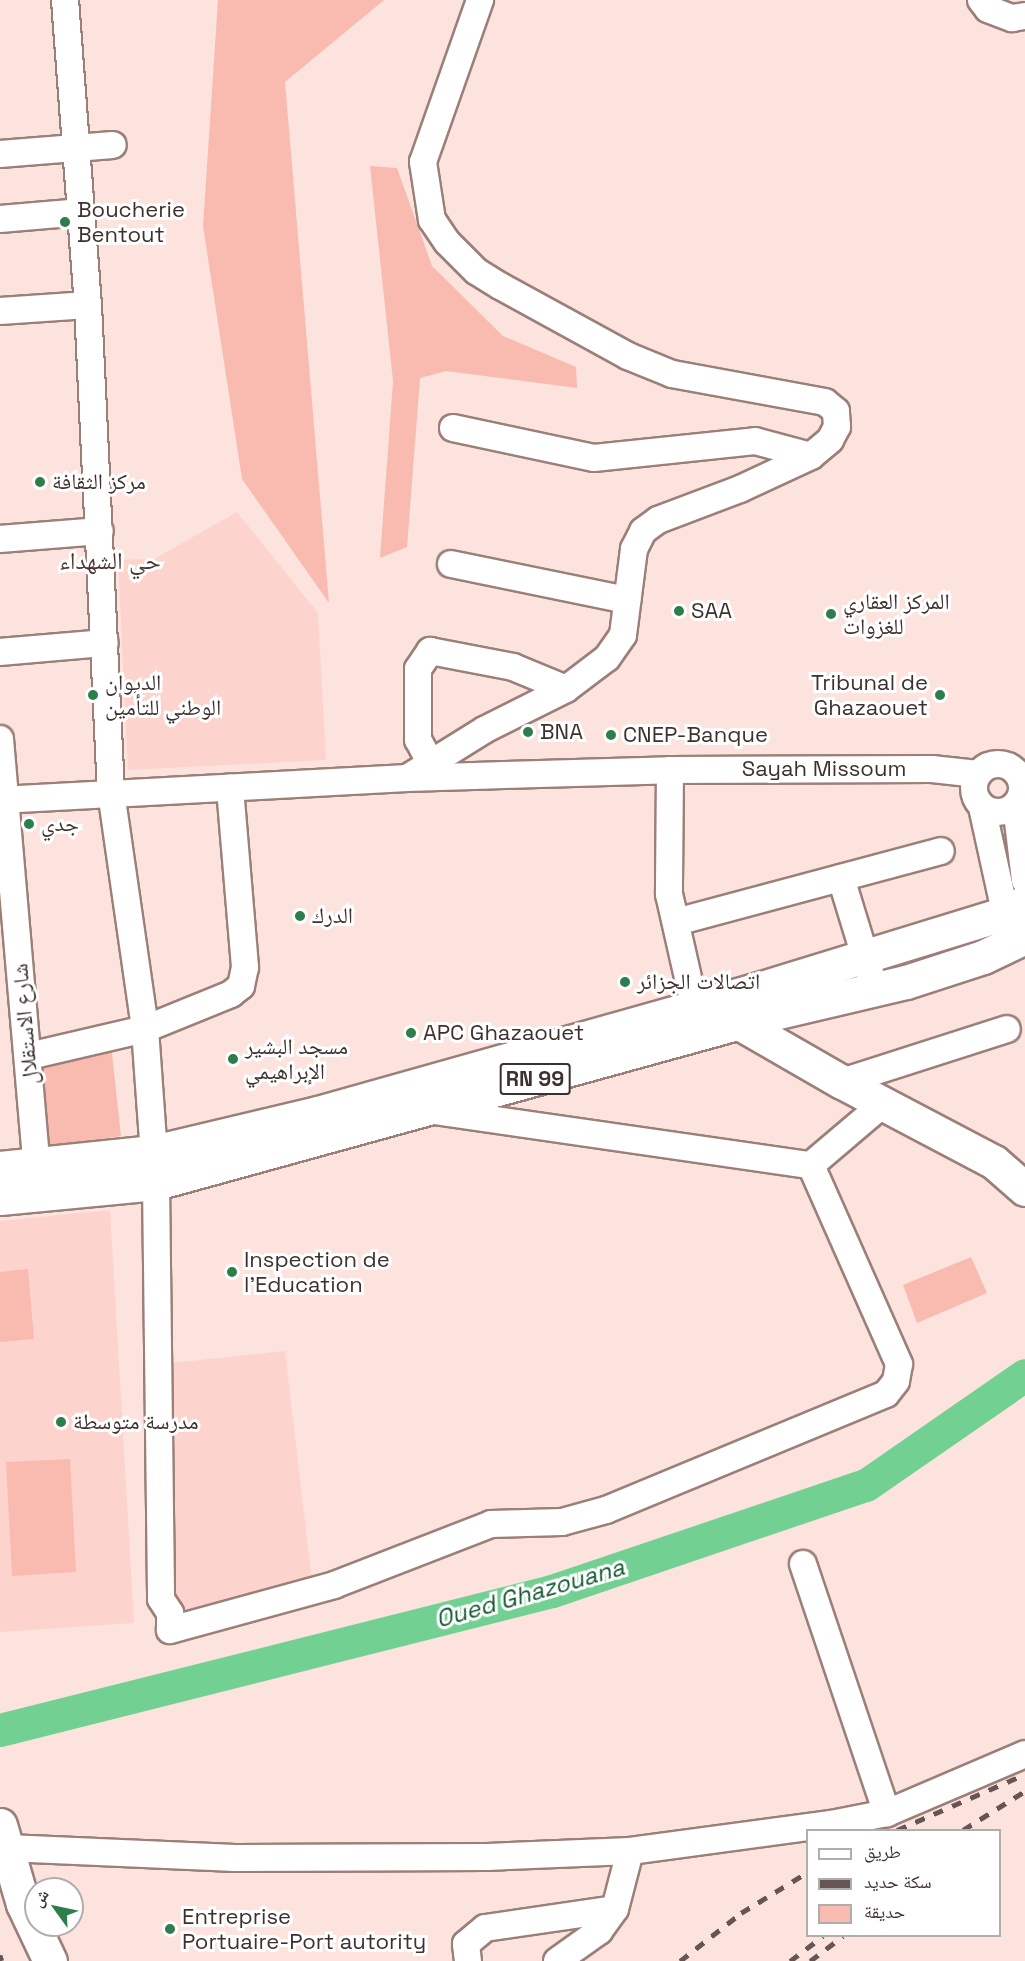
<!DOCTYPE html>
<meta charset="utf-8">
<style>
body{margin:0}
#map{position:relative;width:1025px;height:1961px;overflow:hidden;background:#fce3de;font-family:"Space Grotesk","Noto Naskh Arabic",sans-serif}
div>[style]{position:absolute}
.built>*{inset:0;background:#fcd4cd}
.green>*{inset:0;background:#f9bbb0}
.river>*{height:33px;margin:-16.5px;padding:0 16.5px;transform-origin:16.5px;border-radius:16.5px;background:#73d093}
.roads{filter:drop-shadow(2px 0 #9b7f79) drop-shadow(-2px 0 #9b7f79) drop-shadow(0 2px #9b7f79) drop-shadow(0 -2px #9b7f79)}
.minor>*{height:26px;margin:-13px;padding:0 13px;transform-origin:13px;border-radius:13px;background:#fff}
.minor>.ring{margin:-13px;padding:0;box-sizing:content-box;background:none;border:26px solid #fff;border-radius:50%}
.major>*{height:33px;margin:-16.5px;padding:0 16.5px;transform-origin:16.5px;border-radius:16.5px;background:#fff}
.rail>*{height:4.5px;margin-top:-2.25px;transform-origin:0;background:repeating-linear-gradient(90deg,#655653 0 10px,transparent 0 20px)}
.dots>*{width:16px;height:16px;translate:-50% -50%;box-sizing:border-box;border:3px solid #fff;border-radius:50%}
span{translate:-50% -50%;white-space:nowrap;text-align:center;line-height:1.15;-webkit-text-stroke:6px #fff;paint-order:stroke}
.shield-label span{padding:2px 4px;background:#fff;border:2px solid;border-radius:4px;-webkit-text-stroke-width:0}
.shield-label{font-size:21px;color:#3d312f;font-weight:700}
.poi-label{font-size:22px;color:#3d312f}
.left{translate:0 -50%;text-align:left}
.right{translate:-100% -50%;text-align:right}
.street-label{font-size:22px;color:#3d312f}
.neighbourhood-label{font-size:24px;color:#4d3531}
.water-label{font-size:24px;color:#125831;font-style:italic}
.legend{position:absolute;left:806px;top:1829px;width:195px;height:108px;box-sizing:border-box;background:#fff;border:2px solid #b1adac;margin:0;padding:8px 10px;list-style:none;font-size:18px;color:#3d312f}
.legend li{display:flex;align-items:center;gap:12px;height:30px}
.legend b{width:30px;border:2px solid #b1adac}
.north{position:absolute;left:24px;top:1877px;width:60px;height:60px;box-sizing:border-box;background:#fff;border:2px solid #b1adac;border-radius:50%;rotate:303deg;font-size:16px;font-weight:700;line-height:24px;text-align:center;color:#3d312f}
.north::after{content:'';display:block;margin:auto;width:21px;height:27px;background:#2e7d4d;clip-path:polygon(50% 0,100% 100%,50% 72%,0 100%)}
</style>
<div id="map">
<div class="built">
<i style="clip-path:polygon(237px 512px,318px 613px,326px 760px,128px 770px,118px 560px,154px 559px)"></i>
<i style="clip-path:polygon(110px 1210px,134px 1623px,0 1632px,0 1221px)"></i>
<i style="clip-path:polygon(285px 1351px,312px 1581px,171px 1620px,163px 1364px)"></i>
</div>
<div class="green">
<i style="clip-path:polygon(218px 0,384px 0,285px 82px,329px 603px,242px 479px,203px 226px)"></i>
<i style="clip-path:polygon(370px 166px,397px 168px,432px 266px,503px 336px,576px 367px,577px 388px,446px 371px,420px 378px,407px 547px,380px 558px,393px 381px)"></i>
<i style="clip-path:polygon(111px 1045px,121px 1136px,50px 1146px,40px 1065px)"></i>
<i style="clip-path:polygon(971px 1257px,987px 1293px,917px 1323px,903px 1285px)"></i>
<i style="clip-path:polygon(28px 1269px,34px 1339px,0 1342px,0 1272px)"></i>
<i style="clip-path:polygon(70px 1459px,76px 1572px,12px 1576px,6px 1462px)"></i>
</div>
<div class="river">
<i style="left:0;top:1730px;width:569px;rotate:-14.13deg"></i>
<i style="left:552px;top:1591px;width:331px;rotate:-18.7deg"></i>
<i style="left:866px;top:1485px;width:193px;rotate:-34.7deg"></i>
</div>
<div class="roads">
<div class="minor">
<i style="left:65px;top:0;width:306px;rotate:85.7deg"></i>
<i style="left:88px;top:305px;width:488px;rotate:87.3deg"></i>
<i style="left:111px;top:792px;width:239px;rotate:81.8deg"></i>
<i style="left:145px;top:1029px;width:154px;rotate:85.9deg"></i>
<i style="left:156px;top:1183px;width:416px;rotate:89.3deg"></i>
<i style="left:161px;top:1599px;width:17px;rotate:57deg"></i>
<i style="left:170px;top:1613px;width:17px;rotate:90deg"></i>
<i style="left:170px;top:1630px;width:170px;rotate:-15.3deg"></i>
<i style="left:334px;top:1585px;width:168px;rotate:-21.2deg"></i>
<i style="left:491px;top:1524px;width:71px;rotate:-1.6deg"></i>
<i style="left:562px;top:1522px;width:46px;rotate:-15.3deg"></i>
<i style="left:606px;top:1510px;width:303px;rotate:-22.5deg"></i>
<i style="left:886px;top:1394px;width:16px;rotate:-52deg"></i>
<i style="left:896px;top:1381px;width:17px;rotate:-80deg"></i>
<i style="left:899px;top:1364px;width:218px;rotate:-113.9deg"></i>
<i style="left:981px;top:0;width:11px;rotate:52deg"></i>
<i style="left:988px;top:9px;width:26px;rotate:21deg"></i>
<i style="left:1012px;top:18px;width:13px;rotate:-9deg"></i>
<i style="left:0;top:154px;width:113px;rotate:-4.6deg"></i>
<i style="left:0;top:219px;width:82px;rotate:-4.9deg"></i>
<i style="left:0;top:311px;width:88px;rotate:-3.9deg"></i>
<i style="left:453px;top:428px;width:144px;rotate:12deg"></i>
<i style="left:594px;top:458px;width:162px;rotate:-6deg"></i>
<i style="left:755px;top:441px;width:58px;rotate:15deg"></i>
<i style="left:0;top:539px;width:100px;rotate:-4.6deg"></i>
<i style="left:451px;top:564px;width:180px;rotate:11.6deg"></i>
<i style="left:0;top:652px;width:105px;rotate:-4.9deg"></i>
<i style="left:0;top:739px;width:445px;rotate:85.1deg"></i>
<i class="ring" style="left:974px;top:764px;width:22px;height:22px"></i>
<i style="left:431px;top:764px;width:27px;rotate:-118deg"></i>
<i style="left:418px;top:740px;width:71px;rotate:-90deg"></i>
<i style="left:418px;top:669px;width:22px;rotate:-56deg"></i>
<i style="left:430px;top:651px;width:85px;rotate:10.9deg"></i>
<i style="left:513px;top:667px;width:57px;rotate:22.5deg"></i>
<i style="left:670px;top:770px;width:124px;rotate:90.5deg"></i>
<i style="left:669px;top:894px;width:117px;rotate:77.2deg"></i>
<i style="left:407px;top:778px;width:91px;rotate:-31.9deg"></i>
<i style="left:484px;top:730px;width:92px;rotate:-26.6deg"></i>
<i style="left:566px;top:689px;width:51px;rotate:-37.1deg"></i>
<i style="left:607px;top:658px;width:28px;rotate:-55deg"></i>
<i style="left:623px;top:635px;width:87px;rotate:-82.7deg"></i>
<i style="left:634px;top:549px;width:20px;rotate:-63deg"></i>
<i style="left:643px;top:531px;width:19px;rotate:-36deg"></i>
<i style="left:658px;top:520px;width:88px;rotate:-20.7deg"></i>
<i style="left:740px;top:489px;width:78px;rotate:-24.9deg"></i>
<i style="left:811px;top:456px;width:25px;rotate:-40deg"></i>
<i style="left:830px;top:440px;width:15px;rotate:-62deg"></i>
<i style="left:837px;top:427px;width:16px;rotate:-94deg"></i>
<i style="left:836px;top:411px;width:14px;rotate:-141deg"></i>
<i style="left:825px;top:402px;width:156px;rotate:-169.6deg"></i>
<i style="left:672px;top:374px;width:48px;rotate:-157.8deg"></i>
<i style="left:628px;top:356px;width:146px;rotate:-151.3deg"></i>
<i style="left:500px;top:286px;width:28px;rotate:-148deg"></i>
<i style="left:476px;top:271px;width:41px;rotate:-135deg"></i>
<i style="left:447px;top:242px;width:27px;rotate:-124deg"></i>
<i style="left:432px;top:220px;width:59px;rotate:-98.8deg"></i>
<i style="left:423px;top:162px;width:172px;rotate:-70.6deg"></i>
<i style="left:0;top:800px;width:408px;rotate:-3.1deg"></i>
<i style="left:407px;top:778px;width:263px;rotate:-1.7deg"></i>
<i style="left:670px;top:770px;width:262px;rotate:-0.2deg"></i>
<i style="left:932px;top:769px;width:46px;rotate:6.2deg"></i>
<i style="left:1016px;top:805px;width:76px;rotate:83.2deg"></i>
<i style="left:982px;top:807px;width:126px;rotate:77.6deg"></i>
<i style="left:841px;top:878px;width:116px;rotate:73deg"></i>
<i style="left:676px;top:922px;width:274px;rotate:-15deg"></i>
<i style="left:29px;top:1056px;width:119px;rotate:-13.1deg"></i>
<i style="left:145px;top:1029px;width:93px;rotate:-22.1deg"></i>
<i style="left:231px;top:994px;width:13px;rotate:-39deg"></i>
<i style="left:241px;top:986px;width:19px;rotate:-78deg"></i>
<i style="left:245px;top:967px;width:180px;rotate:-94.8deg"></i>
<i style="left:842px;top:1082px;width:173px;rotate:-17.8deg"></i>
<i style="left:427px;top:1110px;width:388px;rotate:8.2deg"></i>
<i style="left:811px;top:1165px;width:94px;rotate:-40.3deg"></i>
<i style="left:803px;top:1564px;width:263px;rotate:71.4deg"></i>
<i style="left:7px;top:1848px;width:228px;rotate:2.5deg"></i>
<i style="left:235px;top:1858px;width:252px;rotate:-0.2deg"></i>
<i style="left:487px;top:1857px;width:143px;rotate:-2.4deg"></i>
<i style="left:630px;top:1851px;width:203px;rotate:-7.7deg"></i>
<i style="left:831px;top:1824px;width:57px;rotate:-11.1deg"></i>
<i style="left:887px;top:1813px;width:150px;rotate:-23.1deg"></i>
<i style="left:468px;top:1961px;width:17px;rotate:-97deg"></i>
<i style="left:466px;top:1944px;width:25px;rotate:-40deg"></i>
<i style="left:485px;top:1928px;width:131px;rotate:-8.3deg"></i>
<i style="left:557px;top:1961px;width:52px;rotate:-35.5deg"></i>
<i style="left:599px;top:1931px;width:27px;rotate:-54deg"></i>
<i style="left:615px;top:1909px;width:60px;rotate:-75.5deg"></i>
</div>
<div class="major">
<i style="left:736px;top:1015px;width:10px;rotate:61deg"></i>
<i style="left:741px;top:1024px;width:116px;rotate:29.9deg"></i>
<i style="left:842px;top:1082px;width:172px;rotate:27.8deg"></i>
<i style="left:994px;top:1162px;width:41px;rotate:41.1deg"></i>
<i style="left:0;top:1168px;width:154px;rotate:-6deg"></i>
<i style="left:153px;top:1152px;width:170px;rotate:-13.3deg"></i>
<i style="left:318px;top:1113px;width:451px;rotate:-15.7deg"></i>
<i style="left:752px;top:991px;width:263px;rotate:-17.1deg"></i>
<i style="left:1003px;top:914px;width:25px;rotate:-29deg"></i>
<i style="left:0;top:1198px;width:157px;rotate:-5.5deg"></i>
<i style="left:156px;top:1183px;width:633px;rotate:-15.4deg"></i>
<i style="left:766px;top:1015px;width:144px;rotate:-13.3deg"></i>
<i style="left:906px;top:982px;width:81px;rotate:-18deg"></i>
<i style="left:983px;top:957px;width:47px;rotate:-25.5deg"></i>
<i style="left:0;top:1825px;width:82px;rotate:73.8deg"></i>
<i style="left:23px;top:1904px;width:63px;rotate:64.7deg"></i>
</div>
</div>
<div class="rail">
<i style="left:897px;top:1830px;width:140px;rotate:-23.6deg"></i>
<i style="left:963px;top:1830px;width:73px;rotate:-32.2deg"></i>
<i style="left:0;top:1955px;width:6px;rotate:72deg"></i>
<i style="left:680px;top:1961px;width:78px;rotate:-38.2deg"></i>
<i style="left:741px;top:1913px;width:79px;rotate:-31.5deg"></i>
<i style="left:790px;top:1961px;width:41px;rotate:-37.1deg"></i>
<i style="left:810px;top:1961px;width:41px;rotate:-37.1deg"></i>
</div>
<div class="dots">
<i style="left:65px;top:222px;background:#2e7d4d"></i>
<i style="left:40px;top:482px;background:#2e7d4d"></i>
<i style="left:679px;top:611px;background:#2e7d4d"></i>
<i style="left:831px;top:614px;background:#2e7d4d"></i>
<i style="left:93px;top:695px;background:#2e7d4d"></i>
<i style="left:940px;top:695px;background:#2e7d4d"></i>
<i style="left:528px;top:732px;background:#2e7d4d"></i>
<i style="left:611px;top:735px;background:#2e7d4d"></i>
<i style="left:29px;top:824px;background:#2e7d4d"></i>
<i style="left:300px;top:916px;background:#2e7d4d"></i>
<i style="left:625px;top:982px;background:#2e7d4d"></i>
<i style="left:411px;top:1033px;background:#2e7d4d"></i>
<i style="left:233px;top:1059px;background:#2e7d4d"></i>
<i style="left:232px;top:1272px;background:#2e7d4d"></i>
<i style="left:61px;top:1422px;background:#2e7d4d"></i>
<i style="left:170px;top:1929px;background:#2e7d4d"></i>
</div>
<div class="shield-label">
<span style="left:535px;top:1079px">RN 99</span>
</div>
<div class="poi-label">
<span class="left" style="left:77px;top:222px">Boucherie<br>Bentout</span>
<span class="left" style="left:52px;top:482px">مركز الثقافة</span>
<span class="left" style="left:843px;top:614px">المركز العقاري<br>للغزوات</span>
<span class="left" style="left:691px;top:611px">SAA</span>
<span class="left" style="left:105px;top:695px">الديوان<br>الوطني للتأمين</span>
<span class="right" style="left:928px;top:695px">Tribunal de<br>Ghazaouet</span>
<span class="left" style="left:540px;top:732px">BNA</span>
<span class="left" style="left:623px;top:735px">CNEP-Banque</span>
<span class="left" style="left:41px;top:824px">جدي</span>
<span class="left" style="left:312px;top:916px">الدرك</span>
<span class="left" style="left:637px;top:982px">اتصالات الجزائر</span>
<span class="left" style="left:423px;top:1033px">APC Ghazaouet</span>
<span class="left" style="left:245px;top:1059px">مسجد البشير<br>الإبراهيمي</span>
<span class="left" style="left:244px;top:1272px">Inspection de<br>l'Education</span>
<span class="left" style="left:73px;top:1422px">مدرسة متوسطة</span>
<span class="left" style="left:182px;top:1929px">Entreprise<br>Portuaire-Port autority</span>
</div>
<div class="street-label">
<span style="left:824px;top:769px">Sayah Missoum</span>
<span style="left:25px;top:1024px;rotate:-95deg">شارع الاستقلال</span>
</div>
<div class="neighbourhood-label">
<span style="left:110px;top:561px">حي الشهداء</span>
</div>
<div class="water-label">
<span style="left:530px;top:1593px;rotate:-16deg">Oued Ghazouana</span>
</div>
<ul class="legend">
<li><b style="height:8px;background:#fff"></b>طريق</li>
<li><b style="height:8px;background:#655653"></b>سكة حديد</li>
<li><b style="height:16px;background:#f9bbb0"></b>حديقة</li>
</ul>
<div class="north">ش</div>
</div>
